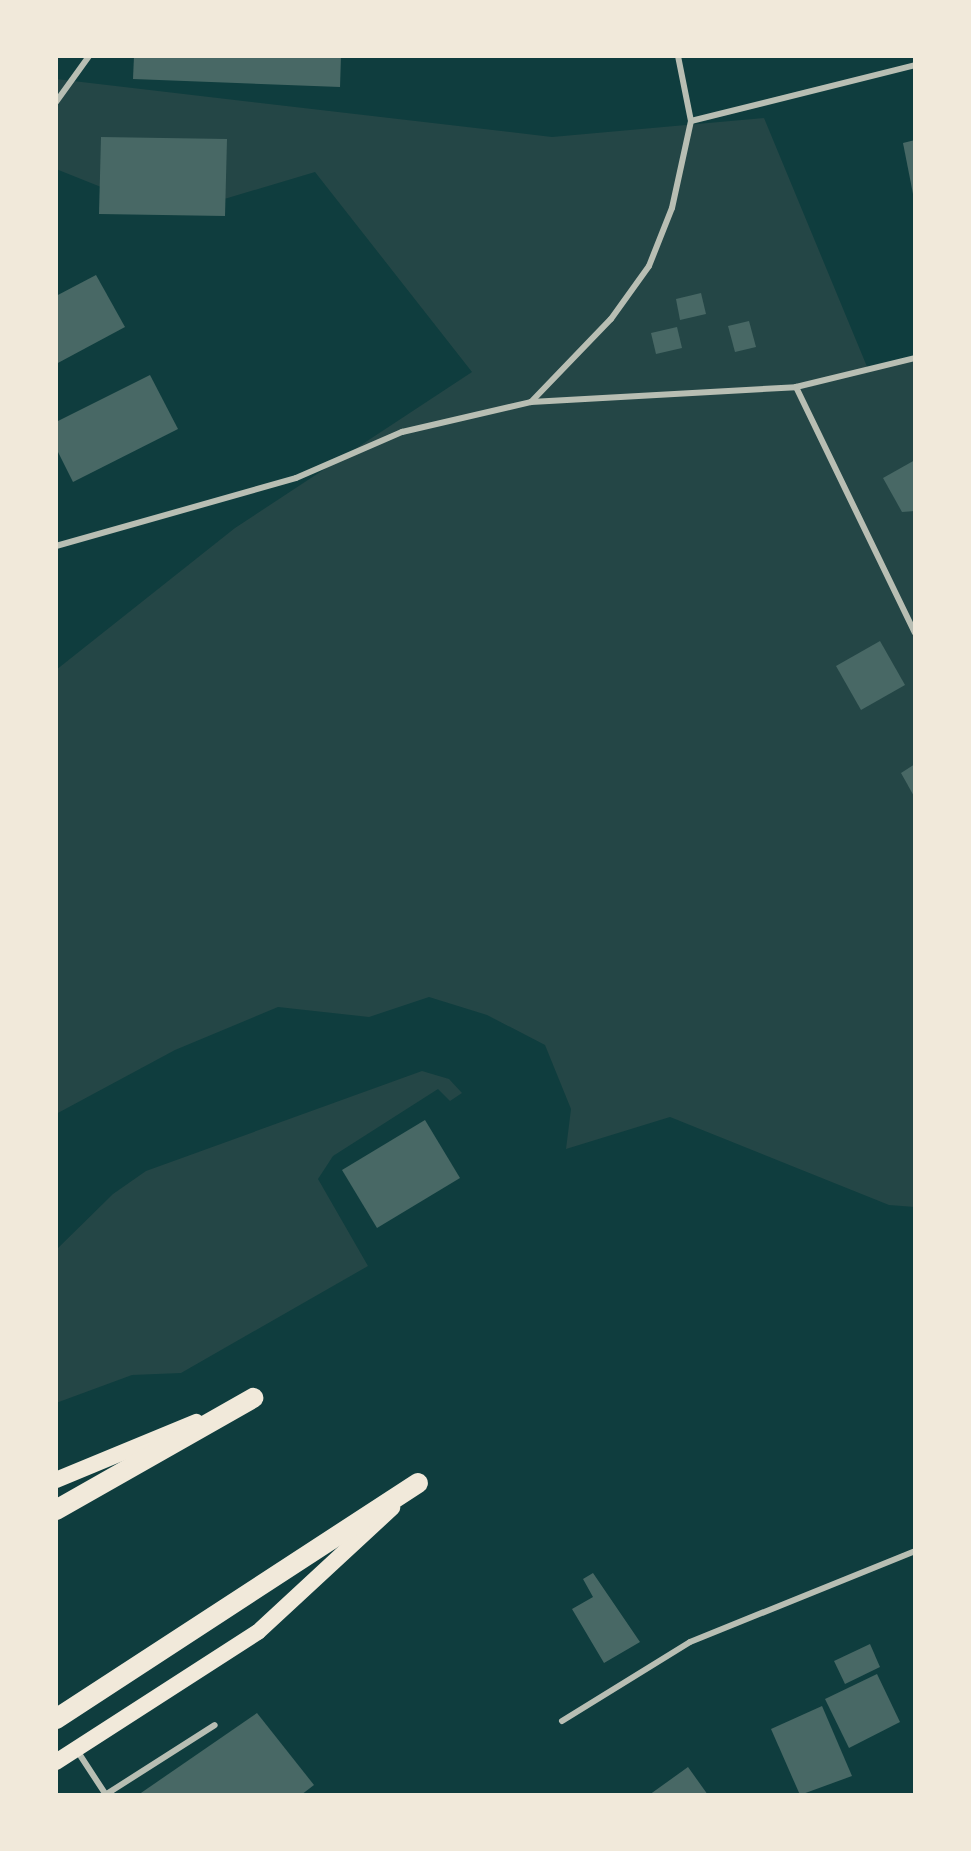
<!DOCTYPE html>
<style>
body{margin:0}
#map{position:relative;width:971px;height:1851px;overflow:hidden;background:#0f3d3e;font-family:"Open Sans",sans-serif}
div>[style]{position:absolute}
.green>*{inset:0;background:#244646}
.building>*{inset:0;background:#486865}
.service>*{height:6px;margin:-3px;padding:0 3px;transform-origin:3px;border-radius:3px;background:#b8beb3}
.secondary>*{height:16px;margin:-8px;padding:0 8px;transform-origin:8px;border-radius:8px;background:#f1e9da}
.primary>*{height:20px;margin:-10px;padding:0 10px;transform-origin:10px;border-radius:10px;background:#f1e9da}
span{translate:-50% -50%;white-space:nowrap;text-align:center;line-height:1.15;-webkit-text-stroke:7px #f1e9da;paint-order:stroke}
.frame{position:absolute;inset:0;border:58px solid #f1e9da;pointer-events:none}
</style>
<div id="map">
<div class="green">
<i style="clip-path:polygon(56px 79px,552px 137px,764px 118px,868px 369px,915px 359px,915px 1207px,889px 1205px,670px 1117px,566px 1149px,571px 1109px,545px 1045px,487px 1015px,429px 997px,369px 1017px,278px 1007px,175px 1050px,56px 1114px,56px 670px,235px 528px,472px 372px,315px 172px,171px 215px,56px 169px)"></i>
<i style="clip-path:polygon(422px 1071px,449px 1079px,462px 1093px,450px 1101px,438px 1089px,333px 1156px,318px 1179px,368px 1266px,181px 1373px,132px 1375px,56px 1403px,56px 1250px,113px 1194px,146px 1171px)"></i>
</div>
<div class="building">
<i style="clip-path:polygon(134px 56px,341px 56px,340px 87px,133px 79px)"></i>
<i style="clip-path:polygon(101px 137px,227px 139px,225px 216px,99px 214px)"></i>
<i style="clip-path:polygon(915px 140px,915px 199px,914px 199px,903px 143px)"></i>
<i style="clip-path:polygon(96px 275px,125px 327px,56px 364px,56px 296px)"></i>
<i style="clip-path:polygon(701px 293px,706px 314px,680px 320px,676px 299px)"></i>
<i style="clip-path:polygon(749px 321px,756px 347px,735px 352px,728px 326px)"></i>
<i style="clip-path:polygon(677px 327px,682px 348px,656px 354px,651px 333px)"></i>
<i style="clip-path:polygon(150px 375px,178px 429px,73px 482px,56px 448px,56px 422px)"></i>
<i style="clip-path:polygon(915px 460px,915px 511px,902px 512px,883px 478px)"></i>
<i style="clip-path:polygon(880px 641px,905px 685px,861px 710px,836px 666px)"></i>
<i style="clip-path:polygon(915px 764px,915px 798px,901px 773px)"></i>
<i style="clip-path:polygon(425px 1120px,460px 1178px,377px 1228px,342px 1170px)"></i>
<i style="clip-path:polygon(593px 1573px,640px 1642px,604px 1663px,572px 1609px,593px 1597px,583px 1579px)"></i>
<i style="clip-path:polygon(870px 1644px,880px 1667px,845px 1684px,834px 1661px)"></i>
<i style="clip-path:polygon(877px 1674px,900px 1722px,849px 1748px,825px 1699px)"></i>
<i style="clip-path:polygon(822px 1706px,852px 1776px,800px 1795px,771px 1729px)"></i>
<i style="clip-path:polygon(257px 1713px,314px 1785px,301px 1795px,138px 1795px)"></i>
<i style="clip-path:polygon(688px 1767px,708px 1795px,649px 1795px)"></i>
</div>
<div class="service">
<i style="left:678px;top:56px;width:66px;rotate:78.7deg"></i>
<i style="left:56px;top:102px;width:57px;rotate:-54.3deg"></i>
<i style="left:796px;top:387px;width:273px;rotate:64.2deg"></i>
<i style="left:531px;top:402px;width:115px;rotate:-46.1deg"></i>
<i style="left:611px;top:319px;width:65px;rotate:-54.4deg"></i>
<i style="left:649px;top:266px;width:62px;rotate:-68.4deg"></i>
<i style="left:672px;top:208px;width:89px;rotate:-77.7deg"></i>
<i style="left:691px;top:121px;width:231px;rotate:-14deg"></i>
<i style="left:56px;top:546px;width:249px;rotate:-15.8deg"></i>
<i style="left:296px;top:478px;width:116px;rotate:-23.5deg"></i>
<i style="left:402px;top:432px;width:132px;rotate:-13.1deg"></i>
<i style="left:531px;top:402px;width:265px;rotate:-3.2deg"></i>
<i style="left:796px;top:387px;width:122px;rotate:-13.7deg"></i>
<i style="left:562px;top:1721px;width:150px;rotate:-31.7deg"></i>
<i style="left:690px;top:1642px;width:243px;rotate:-22deg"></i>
<i style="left:78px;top:1752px;width:51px;rotate:56.9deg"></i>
<i style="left:105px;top:1795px;width:130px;rotate:-32.5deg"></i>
</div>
<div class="secondary">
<i style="left:56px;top:1480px;width:152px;rotate:-22.5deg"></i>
<i style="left:56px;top:1762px;width:240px;rotate:-32.8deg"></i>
<i style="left:258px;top:1632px;width:183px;rotate:-42.8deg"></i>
</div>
<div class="primary">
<i style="left:56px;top:1510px;width:227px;rotate:-29.6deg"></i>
<i style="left:56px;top:1719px;width:432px;rotate:-33.1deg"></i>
</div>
<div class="frame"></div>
</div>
